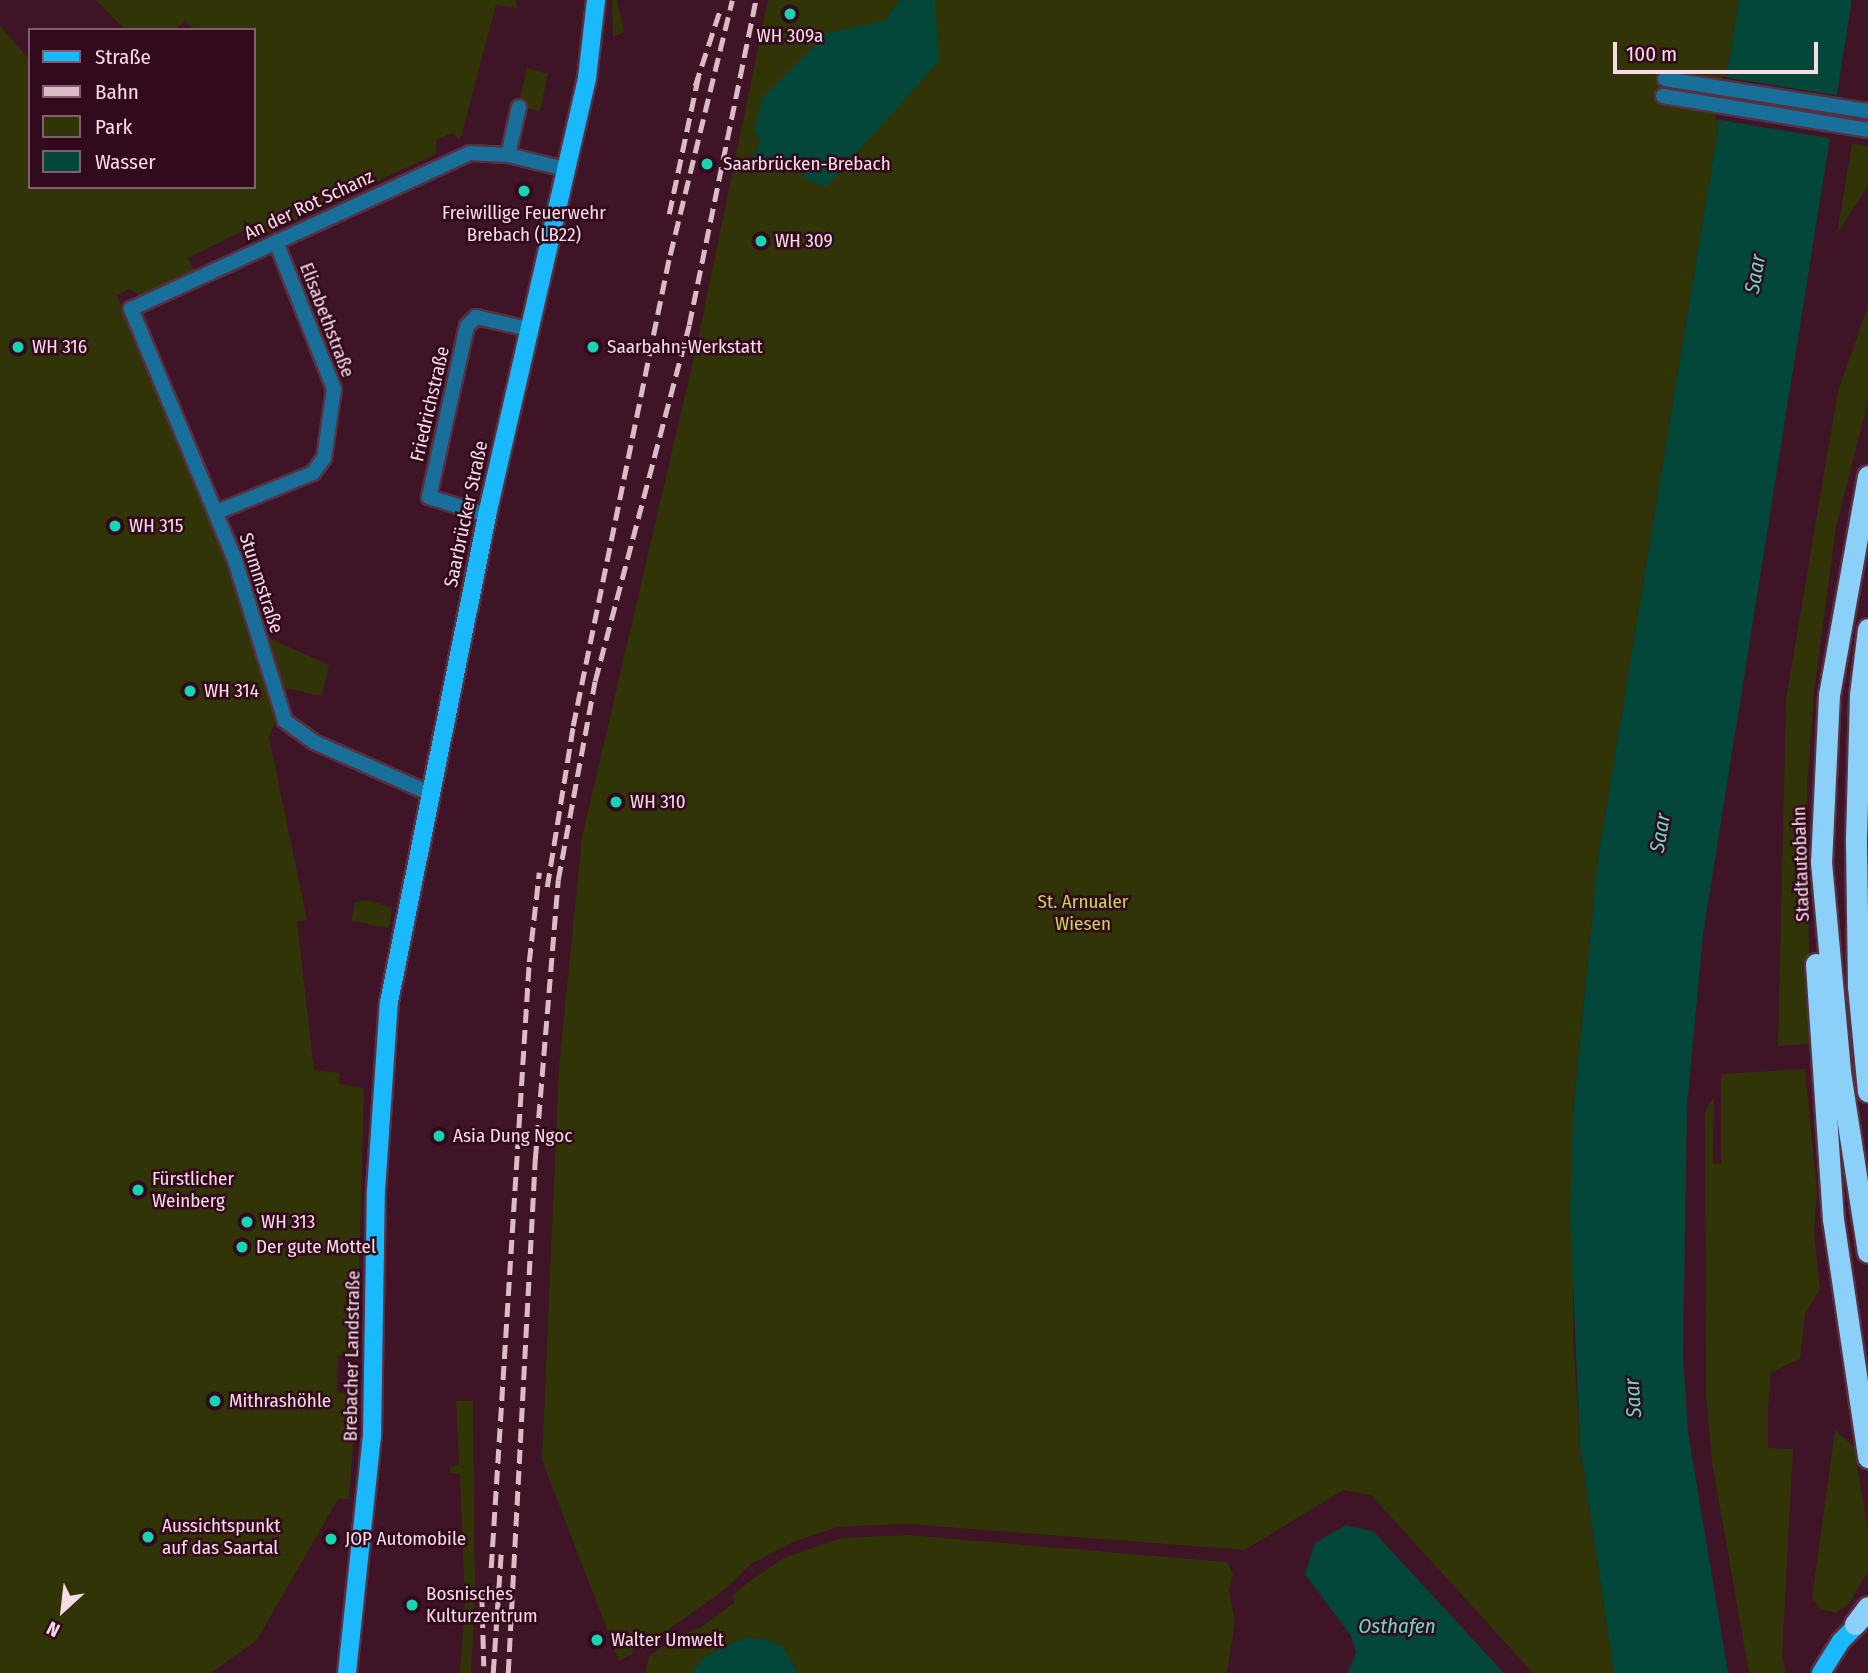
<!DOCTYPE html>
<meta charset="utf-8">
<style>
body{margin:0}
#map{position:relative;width:1868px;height:1673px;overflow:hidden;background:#3e1426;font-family:"Fira Sans Condensed",sans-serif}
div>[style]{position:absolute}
.green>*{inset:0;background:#303407}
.water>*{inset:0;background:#02473a}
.pier>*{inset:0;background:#3e1426}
.roads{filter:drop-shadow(2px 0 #583041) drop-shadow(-2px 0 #583041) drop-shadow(0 2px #583041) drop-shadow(0 -2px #583041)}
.minor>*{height:14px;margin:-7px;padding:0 7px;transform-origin:7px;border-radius:7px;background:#18709a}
.primary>*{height:18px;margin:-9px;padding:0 9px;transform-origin:9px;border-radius:9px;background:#1ab9fe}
.motorway>*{height:21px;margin:-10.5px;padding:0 10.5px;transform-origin:10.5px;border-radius:10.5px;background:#8bd0f9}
.rail>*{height:4.5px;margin-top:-2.25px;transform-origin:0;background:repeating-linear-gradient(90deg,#dabbc6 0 14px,transparent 0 21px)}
.dots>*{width:19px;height:19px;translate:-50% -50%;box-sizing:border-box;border:4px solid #320a1d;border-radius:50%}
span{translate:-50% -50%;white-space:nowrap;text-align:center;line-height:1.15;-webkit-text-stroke:5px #320a1d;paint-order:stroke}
.poi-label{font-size:19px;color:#f8dbe5}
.left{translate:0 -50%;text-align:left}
.street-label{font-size:19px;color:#f8dbe5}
.park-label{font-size:19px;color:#c8d751}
.water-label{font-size:21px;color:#64ddc0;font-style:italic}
.legend{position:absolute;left:28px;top:28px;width:228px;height:161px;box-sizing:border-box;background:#320a1d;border:2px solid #815e6d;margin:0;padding:9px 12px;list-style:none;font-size:21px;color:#f8dbe5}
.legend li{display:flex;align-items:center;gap:14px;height:35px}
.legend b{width:35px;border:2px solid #815e6d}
.north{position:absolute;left:28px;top:1575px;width:70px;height:70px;-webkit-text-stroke:5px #320a1d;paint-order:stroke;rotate:207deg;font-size:19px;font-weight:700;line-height:28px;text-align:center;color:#f8dbe5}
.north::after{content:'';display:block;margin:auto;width:24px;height:32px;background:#f8dbe5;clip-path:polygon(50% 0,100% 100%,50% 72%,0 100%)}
.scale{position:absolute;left:1613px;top:42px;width:205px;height:32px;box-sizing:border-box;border:4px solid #f8dbe5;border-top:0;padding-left:9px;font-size:21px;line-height:24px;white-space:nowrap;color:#f8dbe5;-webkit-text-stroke:5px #320a1d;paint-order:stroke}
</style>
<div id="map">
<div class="green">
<i style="clip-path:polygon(96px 0,516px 0,517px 8px,496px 5px,460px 141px,452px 133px,436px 140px,437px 153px,261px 236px,255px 225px,188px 258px,194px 270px,140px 295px,128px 289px,117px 296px,211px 514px,276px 720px,269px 737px,307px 920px,297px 921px,314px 1070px,340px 1073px,339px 1084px,364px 1088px,357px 1354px,338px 1356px,337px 1393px,357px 1394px,349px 1499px,338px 1499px,257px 1640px,211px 1673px,0 1673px,0 26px,30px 60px,30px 187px,254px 187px,254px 30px,195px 30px,185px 21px,175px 30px,125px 30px)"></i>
<i style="clip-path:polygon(612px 0,617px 0,624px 32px,613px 37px)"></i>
<i style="clip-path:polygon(768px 0,1739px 0,1598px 858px,1573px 1113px,1573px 1335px,1580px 1445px,1614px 1673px,1533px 1673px,1371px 1495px,1343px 1490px,1245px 1550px,907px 1524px,837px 1527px,795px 1541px,751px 1564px,724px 1590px,641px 1649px,634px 1645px,632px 1654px,619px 1661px,542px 1460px,559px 1067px,582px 837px,697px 344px)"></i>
<i style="clip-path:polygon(527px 68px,548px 74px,540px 111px,520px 107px,519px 102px)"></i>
<i style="clip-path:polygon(1852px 144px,1868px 146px,1868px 186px,1837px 234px)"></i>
<i style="clip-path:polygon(1868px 306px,1868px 401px,1836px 527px,1814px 692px,1807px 788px,1810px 1044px,1778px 1046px,1786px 699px,1838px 391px)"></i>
<i style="clip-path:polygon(269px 638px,329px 665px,322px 696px,284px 688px)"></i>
<i style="clip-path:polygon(368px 900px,392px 908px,389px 928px,351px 921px,355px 902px)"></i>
<i style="clip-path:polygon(1805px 1069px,1817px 1192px,1814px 1232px,1820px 1289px,1805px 1314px,1800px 1359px,1771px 1372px,1768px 1408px,1768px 1448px,1793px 1449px,1782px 1657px,1786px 1673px,1749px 1673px,1712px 1462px,1706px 1396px,1705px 1112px,1714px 1096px,1713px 1163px,1721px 1164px,1721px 1074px)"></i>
<i style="clip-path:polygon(456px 1401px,473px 1401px,475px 1601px,471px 1673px,460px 1673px,465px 1601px,460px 1474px,450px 1473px,450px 1466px,459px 1465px)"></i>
<i style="clip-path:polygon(1835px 1430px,1854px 1447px,1868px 1530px,1868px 1571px,1848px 1605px,1835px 1613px,1820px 1609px,1812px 1598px)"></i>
<i style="clip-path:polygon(908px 1535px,1227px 1562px,1233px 1574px,1229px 1590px,1235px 1621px,1227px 1673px,798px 1673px,793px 1663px,764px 1639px,744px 1638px,704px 1657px,691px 1673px,645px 1673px,649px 1656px,684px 1633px,700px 1628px,734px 1603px,733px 1595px,747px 1583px,784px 1558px,841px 1538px)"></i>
</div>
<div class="water">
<i style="clip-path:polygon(900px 0,935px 0,939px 61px,826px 187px,805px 179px,800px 164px,787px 161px,761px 169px,749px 163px,761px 143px,754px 129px,763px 97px,827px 33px,884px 21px)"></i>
<i style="clip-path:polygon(1739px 0,1852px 0,1703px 935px,1687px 1107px,1683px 1356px,1688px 1431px,1728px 1673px,1614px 1673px,1580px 1445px,1570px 1214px,1573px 1113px,1598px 858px)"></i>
<i style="clip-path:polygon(1346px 1525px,1374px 1532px,1504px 1673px,1347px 1673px,1356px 1653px,1351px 1636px,1305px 1574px,1315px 1543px)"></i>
<i style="clip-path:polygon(744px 1638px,764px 1639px,783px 1647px,798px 1673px,691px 1673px,704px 1657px)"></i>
</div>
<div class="pier">
<i style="clip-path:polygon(1722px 77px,1841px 96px,1834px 139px,1715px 119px)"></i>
</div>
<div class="roads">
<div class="minor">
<i style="left:1665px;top:79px;width:206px;rotate:9deg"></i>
<i style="left:1663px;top:96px;width:208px;rotate:9.4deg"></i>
<i style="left:508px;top:155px;width:49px;rotate:-77.1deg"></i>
<i style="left:217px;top:512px;width:104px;rotate:-22.1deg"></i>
<i style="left:313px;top:473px;width:19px;rotate:-54deg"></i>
<i style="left:324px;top:458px;width:70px;rotate:-81.8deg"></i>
<i style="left:334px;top:389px;width:158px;rotate:-111.5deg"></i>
<i style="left:487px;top:515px;width:61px;rotate:-162.8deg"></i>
<i style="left:429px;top:497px;width:175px;rotate:-77.5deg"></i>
<i style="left:467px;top:326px;width:13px;rotate:-45deg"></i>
<i style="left:476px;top:317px;width:54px;rotate:12.8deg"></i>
<i style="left:429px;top:793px;width:126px;rotate:-156.1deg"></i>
<i style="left:314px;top:742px;width:36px;rotate:-144deg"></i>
<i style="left:285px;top:721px;width:169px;rotate:-107.3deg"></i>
<i style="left:235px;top:560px;width:272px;rotate:-112.5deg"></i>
<i style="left:131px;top:309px;width:373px;rotate:-24.7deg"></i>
<i style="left:470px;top:153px;width:38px;rotate:3deg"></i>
<i style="left:508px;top:155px;width:59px;rotate:13.8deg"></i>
</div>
<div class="primary">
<i style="left:347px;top:1673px;width:237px;rotate:-84deg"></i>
<i style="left:372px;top:1437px;width:246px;rotate:-89.1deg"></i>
<i style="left:376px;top:1191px;width:189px;rotate:-86.1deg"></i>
<i style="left:389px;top:1002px;width:497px;rotate:-78.6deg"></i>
<i style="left:487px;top:515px;width:448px;rotate:-77.1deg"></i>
<i style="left:587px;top:78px;width:79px;rotate:-83.4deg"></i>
<i style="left:1821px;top:1673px;width:38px;rotate:-58deg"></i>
<i style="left:1841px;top:1641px;width:34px;rotate:-45deg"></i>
</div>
<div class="motorway">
<i style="left:1868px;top:476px;width:221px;rotate:100.1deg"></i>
<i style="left:1829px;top:694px;width:168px;rotate:92.7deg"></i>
<i style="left:1821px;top:862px;width:211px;rotate:84.8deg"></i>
<i style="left:1840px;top:1072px;width:182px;rotate:81.2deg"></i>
<i style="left:1868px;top:629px;width:66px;rotate:96.9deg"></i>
<i style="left:1860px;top:695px;width:147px;rotate:91.6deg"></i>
<i style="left:1856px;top:842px;width:144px;rotate:89.2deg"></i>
<i style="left:1858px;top:986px;width:106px;rotate:84.6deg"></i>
<i style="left:1816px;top:964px;width:256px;rotate:86.2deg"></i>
<i style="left:1833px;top:1219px;width:241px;rotate:81.6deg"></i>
<i style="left:1855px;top:1624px;width:21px;rotate:-53deg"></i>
</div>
</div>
<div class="rail">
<i style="left:695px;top:86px;width:80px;rotate:-71.8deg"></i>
<i style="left:669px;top:214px;width:140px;rotate:-78deg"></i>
<i style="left:547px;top:887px;width:163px;rotate:-80.8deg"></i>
<i style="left:573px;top:726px;width:481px;rotate:-78.4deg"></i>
<i style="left:670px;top:255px;width:262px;rotate:-76.3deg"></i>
<i style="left:491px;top:1568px;width:607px;rotate:-86.41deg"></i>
<i style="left:529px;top:962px;width:90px;rotate:-83.6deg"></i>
<i style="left:482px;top:1593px;width:73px;rotate:88.4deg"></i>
<i style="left:493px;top:1673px;width:119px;rotate:-86.2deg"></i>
<i style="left:508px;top:1673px;width:514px;rotate:-86.99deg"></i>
<i style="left:535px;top:1160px;width:281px;rotate:-85.3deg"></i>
<i style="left:558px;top:880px;width:202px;rotate:-79.5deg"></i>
<i style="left:595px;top:681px;width:368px;rotate:-75.2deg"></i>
<i style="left:689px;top:325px;width:332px;rotate:-78.4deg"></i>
</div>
<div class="dots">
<i style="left:790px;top:14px;background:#18d5b2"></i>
<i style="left:707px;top:164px;background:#18d5b2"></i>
<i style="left:524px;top:191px;background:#18d5b2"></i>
<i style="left:761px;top:241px;background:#18d5b2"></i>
<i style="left:18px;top:347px;background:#18d5b2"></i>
<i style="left:593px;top:347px;background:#18d5b2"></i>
<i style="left:115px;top:526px;background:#18d5b2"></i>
<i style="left:190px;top:691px;background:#18d5b2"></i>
<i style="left:616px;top:802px;background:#18d5b2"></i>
<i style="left:439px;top:1136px;background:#18d5b2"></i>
<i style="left:138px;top:1190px;background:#18d5b2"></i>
<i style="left:247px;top:1222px;background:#18d5b2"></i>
<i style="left:242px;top:1247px;background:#18d5b2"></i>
<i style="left:215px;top:1401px;background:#18d5b2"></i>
<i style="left:148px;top:1537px;background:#18d5b2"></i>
<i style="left:331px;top:1539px;background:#18d5b2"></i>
<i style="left:412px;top:1605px;background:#18d5b2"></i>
<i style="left:597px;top:1640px;background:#18d5b2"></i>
</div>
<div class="poi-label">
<span style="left:790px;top:36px">WH 309a</span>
<span class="left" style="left:723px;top:164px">Saarbrücken-Brebach</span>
<span style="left:524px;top:224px">Freiwillige Feuerwehr<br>Brebach (LB22)</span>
<span class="left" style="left:775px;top:241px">WH 309</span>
<span class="left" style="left:32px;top:347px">WH 316</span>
<span class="left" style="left:607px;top:347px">Saarbahn-Werkstatt</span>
<span class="left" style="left:129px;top:526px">WH 315</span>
<span class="left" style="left:204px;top:691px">WH 314</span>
<span class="left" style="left:630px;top:802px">WH 310</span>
<span class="left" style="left:453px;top:1136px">Asia Dung Ngoc</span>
<span class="left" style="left:152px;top:1190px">Fürstlicher<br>Weinberg</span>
<span class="left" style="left:261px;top:1222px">WH 313</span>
<span class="left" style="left:256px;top:1247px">Der gute Mottel</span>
<span class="left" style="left:229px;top:1401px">Mithrashöhle</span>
<span class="left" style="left:162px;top:1537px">Aussichtspunkt<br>auf das Saartal</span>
<span class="left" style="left:345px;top:1539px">JOP Automobile</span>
<span class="left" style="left:426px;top:1605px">Bosnisches<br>Kulturzentrum</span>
<span class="left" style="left:611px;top:1640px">Walter Umwelt</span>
</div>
<div class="street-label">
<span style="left:309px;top:205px;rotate:-25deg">An der Rot Schanz</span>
<span style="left:327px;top:320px;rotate:69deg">Elisabethstraße</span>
<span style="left:430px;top:404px;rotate:-77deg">Friedrichstraße</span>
<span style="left:466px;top:514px;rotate:-78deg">Saarbrücker Straße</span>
<span style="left:261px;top:583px;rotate:72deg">Stummstraße</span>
<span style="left:1801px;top:864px;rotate:-92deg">Stadtautobahn</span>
<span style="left:352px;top:1356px;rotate:-89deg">Brebacher Landstraße</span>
</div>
<div class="park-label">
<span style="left:1083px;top:913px">St. Arnualer<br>Wiesen</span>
</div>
<div class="water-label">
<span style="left:1755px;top:274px;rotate:-80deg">Saar</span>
<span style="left:1660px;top:833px;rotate:-80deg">Saar</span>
<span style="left:1633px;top:1398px;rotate:-94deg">Saar</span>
<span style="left:1397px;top:1626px">Osthafen</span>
</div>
<ul class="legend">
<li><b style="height:9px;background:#1ab9fe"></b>Straße</li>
<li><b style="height:9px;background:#dabbc6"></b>Bahn</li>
<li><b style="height:19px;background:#303407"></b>Park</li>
<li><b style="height:19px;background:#02473a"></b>Wasser</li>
</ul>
<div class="north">N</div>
<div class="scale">100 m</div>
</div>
